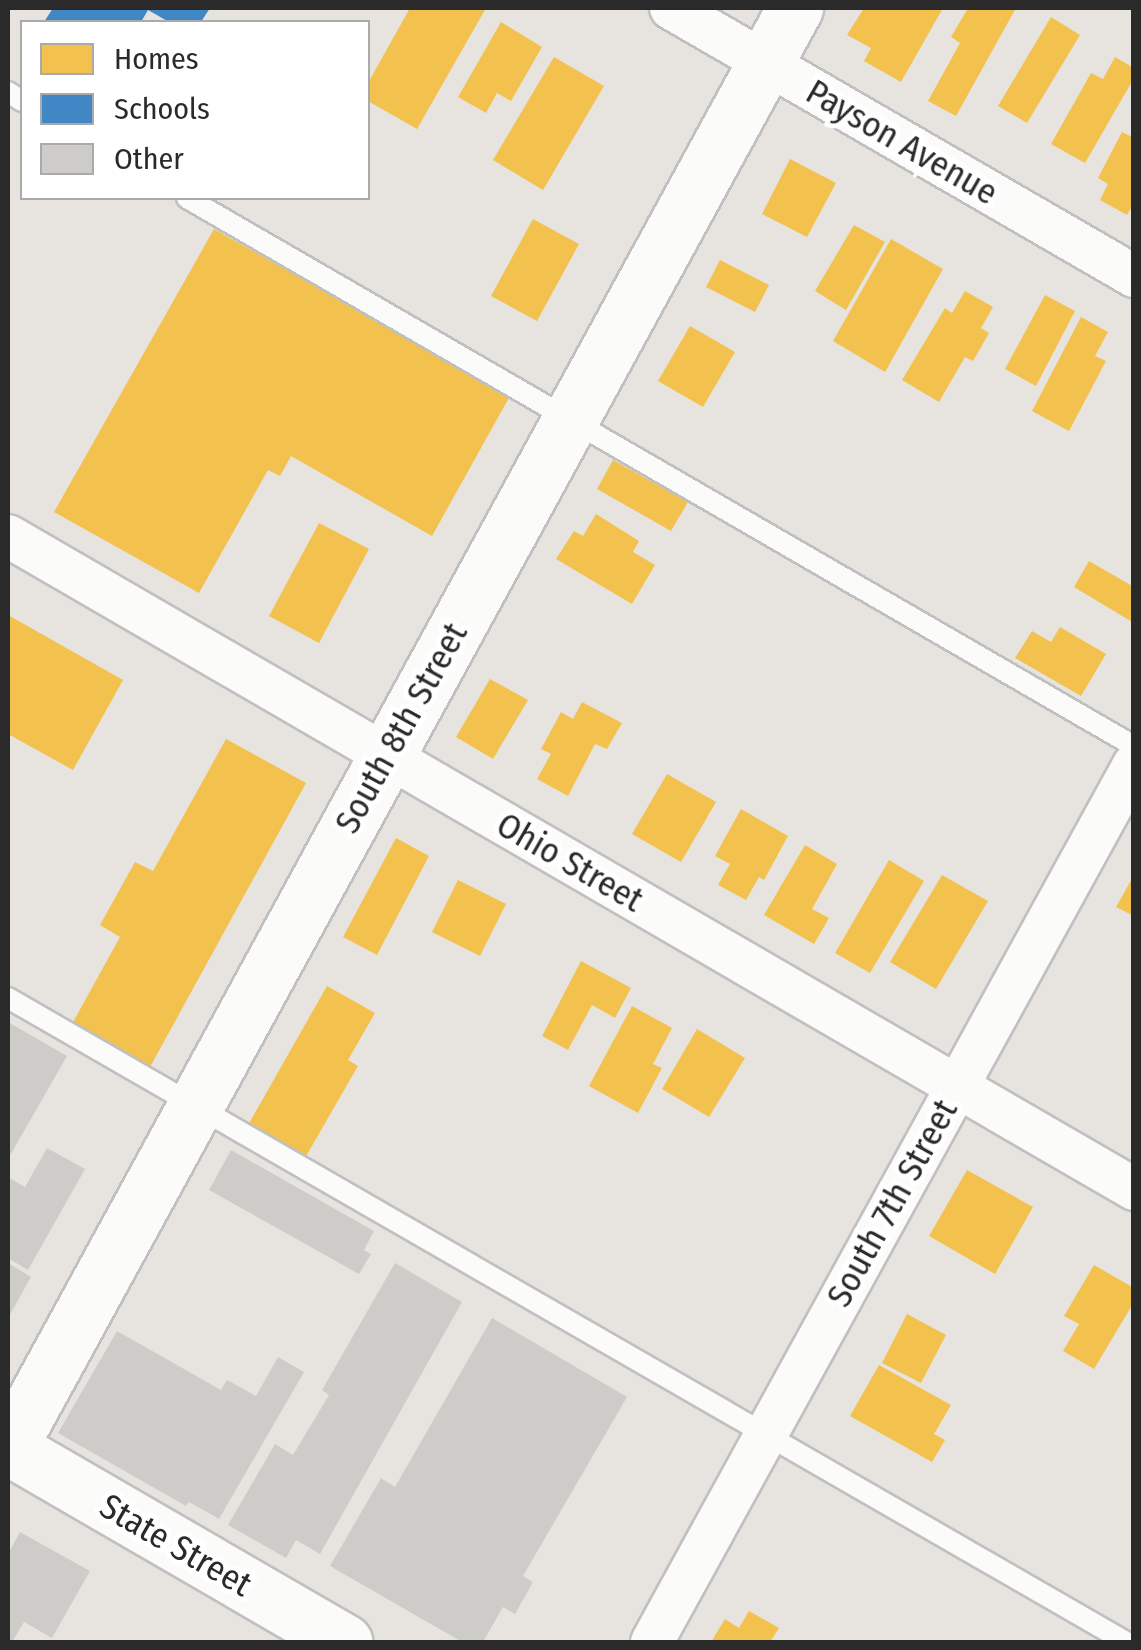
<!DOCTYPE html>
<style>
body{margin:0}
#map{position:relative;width:1141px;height:1650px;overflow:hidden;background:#e7e4e0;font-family:"Fira Sans Condensed",sans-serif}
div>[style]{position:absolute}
.homes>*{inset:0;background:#f2c14e}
.schools>*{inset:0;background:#3f88c5}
.building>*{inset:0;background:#ceccc9}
.roads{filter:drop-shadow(2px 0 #c1c0c0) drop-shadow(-2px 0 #c1c0c0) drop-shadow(0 2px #c1c0c0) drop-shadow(0 -2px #c1c0c0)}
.lane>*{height:20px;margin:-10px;padding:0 10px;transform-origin:10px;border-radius:10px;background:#fbfbfa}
.street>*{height:42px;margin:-21px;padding:0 21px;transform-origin:21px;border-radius:21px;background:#fbfbfa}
.secondary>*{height:55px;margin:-27.5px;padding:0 27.5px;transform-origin:27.5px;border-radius:27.5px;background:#fbfbfa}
span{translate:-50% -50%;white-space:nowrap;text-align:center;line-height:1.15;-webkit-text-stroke:10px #fff;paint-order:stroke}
.street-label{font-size:35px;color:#2a2a2a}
.frame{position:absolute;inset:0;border:10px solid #2a2a2a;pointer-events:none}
.legend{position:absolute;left:20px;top:20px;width:350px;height:180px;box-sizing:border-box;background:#fff;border:2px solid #aaa;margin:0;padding:12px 18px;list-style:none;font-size:30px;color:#2a2a2a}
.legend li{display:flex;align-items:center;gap:20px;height:50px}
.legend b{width:50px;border:2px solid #aaa}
</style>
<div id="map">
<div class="homes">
<i style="clip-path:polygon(410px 8px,486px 8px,417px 129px,368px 101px,368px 83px)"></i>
<i style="clip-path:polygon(864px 8px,943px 8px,901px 82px,864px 61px,871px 48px,847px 35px)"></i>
<i style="clip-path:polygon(968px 8px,1016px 8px,956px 116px,928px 101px,960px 43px,951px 37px)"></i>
<i style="clip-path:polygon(1051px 17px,1080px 35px,1027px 123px,998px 106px)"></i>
<i style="clip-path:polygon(501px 22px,542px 47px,511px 101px,497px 93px,486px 113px,458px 97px)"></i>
<i style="clip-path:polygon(554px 57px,604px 86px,543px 190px,493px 160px)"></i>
<i style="clip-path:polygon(1115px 57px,1134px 68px,1134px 78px,1085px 163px,1051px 144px,1091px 73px,1103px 79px)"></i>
<i style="clip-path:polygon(1122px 132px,1134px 138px,1134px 203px,1127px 215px,1100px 200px,1108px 184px,1098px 178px)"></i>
<i style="clip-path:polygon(790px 159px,836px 183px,807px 237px,762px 214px)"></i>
<i style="clip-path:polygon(533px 219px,579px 244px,537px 321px,491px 296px)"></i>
<i style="clip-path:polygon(854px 225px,885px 242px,846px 310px,815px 291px)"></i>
<i style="clip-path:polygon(214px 229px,510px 396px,432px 536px,291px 456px,280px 476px,268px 470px,199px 593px,54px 512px)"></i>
<i style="clip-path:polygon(891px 239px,943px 269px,885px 372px,833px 341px)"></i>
<i style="clip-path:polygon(720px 260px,769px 285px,755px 312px,706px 287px)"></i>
<i style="clip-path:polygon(965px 291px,993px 307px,981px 328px,989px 333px,973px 361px,965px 357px,939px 402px,902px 380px,945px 308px,952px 313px)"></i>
<i style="clip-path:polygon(1045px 295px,1075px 311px,1036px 386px,1005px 369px)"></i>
<i style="clip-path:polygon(1081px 317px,1108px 332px,1095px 356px,1106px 361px,1069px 431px,1032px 411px)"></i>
<i style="clip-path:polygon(690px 326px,735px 352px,703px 407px,658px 381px)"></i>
<i style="clip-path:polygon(613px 460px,688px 502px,671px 531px,597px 489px)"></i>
<i style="clip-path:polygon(596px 514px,639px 541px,633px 552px,655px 565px,632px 604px,556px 559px,574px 531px,583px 536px)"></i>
<i style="clip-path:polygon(319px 523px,369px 549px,319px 643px,269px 616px)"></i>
<i style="clip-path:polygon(1089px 561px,1134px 587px,1134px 623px,1074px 587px)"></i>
<i style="clip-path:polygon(8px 615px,123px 680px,73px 770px,8px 734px)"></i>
<i style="clip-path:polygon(1060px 627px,1106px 654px,1081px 696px,1015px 658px,1032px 631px,1051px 642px)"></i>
<i style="clip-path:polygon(490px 679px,528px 700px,493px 759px,456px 737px)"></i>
<i style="clip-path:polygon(582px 702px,622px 723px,607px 749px,595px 744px,568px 796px,537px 779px,551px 754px,541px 749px,561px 712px,573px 719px)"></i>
<i style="clip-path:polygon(226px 739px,306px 783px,150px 1067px,72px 1024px,120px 937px,100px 925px,135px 862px,153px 871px)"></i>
<i style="clip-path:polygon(667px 774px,716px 802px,681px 862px,632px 834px)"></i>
<i style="clip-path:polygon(741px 809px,788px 836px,764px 880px,759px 877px,746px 900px,718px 885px,730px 864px,715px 856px)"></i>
<i style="clip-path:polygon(396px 838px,429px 856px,377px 955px,343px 937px)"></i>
<i style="clip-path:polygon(805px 845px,837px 864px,812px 909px,829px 918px,814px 944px,764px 915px)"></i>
<i style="clip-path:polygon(889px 860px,924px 881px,870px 973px,835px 953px)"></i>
<i style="clip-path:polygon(942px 875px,988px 901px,936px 989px,890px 962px)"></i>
<i style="clip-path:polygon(1134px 875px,1134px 916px,1116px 907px)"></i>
<i style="clip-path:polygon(458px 880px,506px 904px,480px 956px,432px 932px)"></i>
<i style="clip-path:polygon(581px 961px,631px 988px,615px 1018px,592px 1005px,568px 1050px,542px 1036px)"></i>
<i style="clip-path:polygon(327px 986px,375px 1013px,348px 1060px,358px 1066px,305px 1158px,248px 1125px)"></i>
<i style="clip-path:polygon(632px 1006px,672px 1028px,653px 1064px,662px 1068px,638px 1113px,589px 1086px)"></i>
<i style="clip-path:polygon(697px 1029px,745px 1058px,709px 1117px,662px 1089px)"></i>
<i style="clip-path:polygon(967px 1170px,1033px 1207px,995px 1274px,929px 1236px)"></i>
<i style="clip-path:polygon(1094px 1265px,1134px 1288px,1134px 1302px,1094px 1369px,1063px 1351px,1079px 1324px,1064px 1316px)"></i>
<i style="clip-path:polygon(907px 1314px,946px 1335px,921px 1383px,882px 1363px)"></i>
<i style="clip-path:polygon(879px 1365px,951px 1405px,934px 1434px,945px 1440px,932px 1462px,850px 1416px)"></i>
<i style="clip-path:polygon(749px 1611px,779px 1628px,770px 1642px,711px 1642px,725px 1619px,739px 1628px)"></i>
</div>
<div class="schools">
<i style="clip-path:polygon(53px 8px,210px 8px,201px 22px,169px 22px,148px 10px,141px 22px,44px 22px)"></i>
</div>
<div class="building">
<i style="clip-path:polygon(8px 1022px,67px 1056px,8px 1159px)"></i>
<i style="clip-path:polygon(47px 1148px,85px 1169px,28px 1270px,8px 1258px,8px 1177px,25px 1187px)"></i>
<i style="clip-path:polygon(231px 1150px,374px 1231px,364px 1250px,371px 1254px,359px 1274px,209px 1190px)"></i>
<i style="clip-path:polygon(8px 1263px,31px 1277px,8px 1318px)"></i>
<i style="clip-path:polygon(395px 1263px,462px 1302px,320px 1554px,296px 1540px,286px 1558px,228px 1525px,275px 1444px,293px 1455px,329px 1395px,322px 1390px)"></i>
<i style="clip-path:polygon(492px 1318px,627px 1397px,523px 1576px,533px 1582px,515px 1614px,503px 1607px,483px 1642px,462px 1642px,330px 1566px,381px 1478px,395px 1487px)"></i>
<i style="clip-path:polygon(117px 1331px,221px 1390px,227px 1380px,256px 1396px,278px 1357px,304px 1372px,219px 1519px,189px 1502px,186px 1506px,58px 1433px)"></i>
<i style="clip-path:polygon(20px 1532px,90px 1571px,52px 1638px,24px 1622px,12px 1642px,8px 1642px,8px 1554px)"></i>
</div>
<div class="roads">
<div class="lane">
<i style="left:8px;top:92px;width:17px;rotate:33deg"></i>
<i style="left:187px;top:198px;width:1094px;rotate:30.06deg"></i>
<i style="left:8px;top:998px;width:1290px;rotate:29.94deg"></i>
</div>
<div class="street">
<i style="left:671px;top:8px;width:535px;rotate:30.06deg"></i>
<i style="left:8px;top:536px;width:1302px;rotate:30.11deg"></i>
<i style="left:652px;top:1642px;width:1001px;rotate:-61.21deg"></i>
</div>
<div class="secondary">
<i style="left:8px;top:1447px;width:389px;rotate:30.1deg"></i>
<i style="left:8px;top:1449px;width:1642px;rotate:-61.36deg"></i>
</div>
</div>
<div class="street-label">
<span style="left:902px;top:142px;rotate:30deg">Payson Avenue</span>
<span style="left:401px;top:728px;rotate:-61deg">South 8th Street</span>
<span style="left:570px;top:862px;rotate:30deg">Ohio Street</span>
<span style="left:892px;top:1203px;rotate:-61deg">South 7th Street</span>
<span style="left:176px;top:1545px;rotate:30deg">State Street</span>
</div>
<div class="frame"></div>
<ul class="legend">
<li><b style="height:28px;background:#f2c14e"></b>Homes</li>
<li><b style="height:28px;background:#3f88c5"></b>Schools</li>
<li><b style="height:28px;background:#ceccc9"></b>Other</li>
</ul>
</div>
